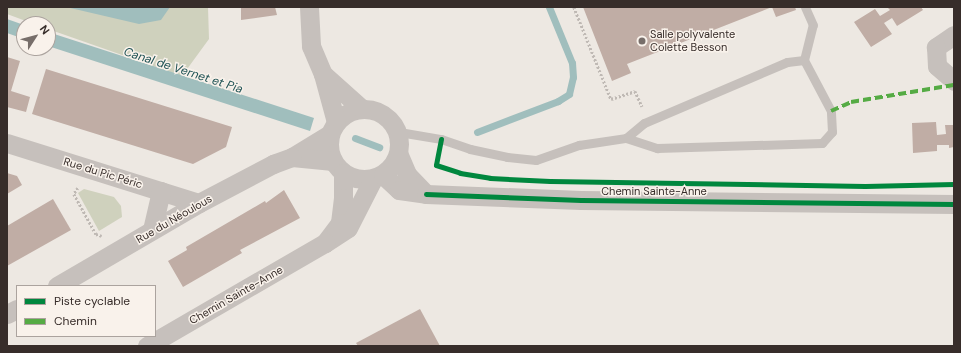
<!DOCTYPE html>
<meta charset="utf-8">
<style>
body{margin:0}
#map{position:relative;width:961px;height:353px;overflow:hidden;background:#ede8e2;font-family:"DM Sans",sans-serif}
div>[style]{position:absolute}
.green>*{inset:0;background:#cfd1bd}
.water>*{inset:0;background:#a0bebd}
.stream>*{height:7px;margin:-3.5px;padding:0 3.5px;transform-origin:3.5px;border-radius:3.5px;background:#a0bebd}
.building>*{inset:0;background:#c0ada5}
.path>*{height:2.5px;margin-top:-1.25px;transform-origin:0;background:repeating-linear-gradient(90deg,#bfb9b4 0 2px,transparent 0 4px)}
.service>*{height:9px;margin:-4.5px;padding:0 4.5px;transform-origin:4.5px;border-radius:4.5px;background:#c6c0bc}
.minor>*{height:19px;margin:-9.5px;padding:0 9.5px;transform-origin:9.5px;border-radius:9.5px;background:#c6c0bc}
.minor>.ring{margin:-9.5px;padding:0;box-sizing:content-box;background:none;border:19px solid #c6c0bc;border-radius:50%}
.quiet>*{height:4px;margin-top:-2px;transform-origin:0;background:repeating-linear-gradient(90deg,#55ab44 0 8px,transparent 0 12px)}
.cycleway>*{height:5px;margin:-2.5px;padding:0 2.5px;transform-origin:2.5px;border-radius:2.5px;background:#00873e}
.dots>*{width:11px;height:11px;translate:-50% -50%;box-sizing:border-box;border:2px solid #f9f2eb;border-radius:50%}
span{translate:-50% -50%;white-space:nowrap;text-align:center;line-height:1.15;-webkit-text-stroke:3px #f9f2eb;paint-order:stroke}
.poi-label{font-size:11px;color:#372d2a}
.left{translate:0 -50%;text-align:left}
.street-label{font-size:11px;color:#372d2a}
.water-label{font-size:12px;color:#215456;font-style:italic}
.frame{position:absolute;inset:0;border:8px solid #372d2a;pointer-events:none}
.legend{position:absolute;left:16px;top:285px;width:140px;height:52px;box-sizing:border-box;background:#f9f2eb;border:1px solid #aba39e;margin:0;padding:5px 7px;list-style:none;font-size:12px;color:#372d2a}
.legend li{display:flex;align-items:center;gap:8px;height:20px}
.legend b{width:20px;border:1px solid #aba39e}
.north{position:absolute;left:16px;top:16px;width:40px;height:40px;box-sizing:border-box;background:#f9f2eb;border:1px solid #aba39e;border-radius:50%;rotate:54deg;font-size:11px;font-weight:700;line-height:16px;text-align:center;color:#372d2a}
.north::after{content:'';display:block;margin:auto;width:14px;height:18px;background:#776e6a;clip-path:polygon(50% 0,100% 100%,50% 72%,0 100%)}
</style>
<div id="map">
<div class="green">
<i style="clip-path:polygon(7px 7px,208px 7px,209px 39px,182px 76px,48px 29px,48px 24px,34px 24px,7px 14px)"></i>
<i style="clip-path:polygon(84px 189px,114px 197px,121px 206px,122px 217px,99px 231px,78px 193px)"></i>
</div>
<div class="water">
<i style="clip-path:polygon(66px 7px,170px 7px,161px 20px,139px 24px)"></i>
<i style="clip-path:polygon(7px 19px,24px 25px,24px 39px,7px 33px)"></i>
<i style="clip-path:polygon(48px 32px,314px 118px,310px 131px,48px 46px)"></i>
</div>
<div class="stream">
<i style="left:477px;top:132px;width:87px;rotate:-20.9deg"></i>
<i style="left:558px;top:101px;width:13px;rotate:-32deg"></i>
<i style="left:569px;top:94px;width:17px;rotate:-77deg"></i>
<i style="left:573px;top:77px;width:14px;rotate:-94deg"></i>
<i style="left:572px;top:63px;width:61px;rotate:-112.3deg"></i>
<i style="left:355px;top:138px;width:26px;rotate:21deg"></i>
</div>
<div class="building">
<i style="clip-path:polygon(241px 7px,275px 7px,277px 15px,241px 20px)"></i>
<i style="clip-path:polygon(583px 7px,795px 7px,796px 10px,776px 17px,772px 7px,627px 64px,631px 73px,612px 81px)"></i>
<i style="clip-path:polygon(890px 7px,921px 7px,923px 10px,897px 26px,892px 18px,884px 23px,892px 34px,871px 47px,854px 22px,875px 9px,880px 16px,890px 10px,888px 8px)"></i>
<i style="clip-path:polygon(7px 57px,20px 61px,11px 91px,30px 97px,26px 112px,7px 107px)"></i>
<i style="clip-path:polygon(46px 69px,232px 127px,226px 147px,193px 164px,32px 114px)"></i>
<i style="clip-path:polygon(936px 122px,937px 135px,946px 134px,945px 125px,954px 125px,954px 147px,949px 148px,949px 145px,937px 145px,937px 151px,913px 153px,912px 123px)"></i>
<i style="clip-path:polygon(7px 173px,17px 176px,22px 185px,7px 194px)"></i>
<i style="clip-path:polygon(284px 190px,300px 218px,240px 250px,242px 253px,183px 287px,168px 261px,187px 250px,186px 247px,265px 201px,266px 203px)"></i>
<i style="clip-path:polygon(53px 199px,71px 230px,7px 266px,7px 226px)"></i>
<i style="clip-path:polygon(420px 309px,440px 346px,358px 346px,356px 343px)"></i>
</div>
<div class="path">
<i style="left:574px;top:7px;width:99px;rotate:68.1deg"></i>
<i style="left:611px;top:99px;width:25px;rotate:-18deg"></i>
<i style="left:635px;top:91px;width:17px;rotate:65deg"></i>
<i style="left:78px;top:188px;width:7px;rotate:124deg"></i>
<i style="left:74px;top:194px;width:46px;rotate:61.2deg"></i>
<i style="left:96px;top:234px;width:6px;rotate:18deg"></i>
</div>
<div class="service">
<i style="left:804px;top:60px;width:17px;rotate:173deg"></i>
<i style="left:787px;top:62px;width:155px;rotate:156.9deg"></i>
<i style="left:644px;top:123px;width:23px;rotate:140deg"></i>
<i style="left:626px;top:138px;width:33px;rotate:18deg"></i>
<i style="left:657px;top:148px;width:165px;rotate:-1.7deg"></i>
<i style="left:822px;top:143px;width:15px;rotate:-48deg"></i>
<i style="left:832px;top:132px;width:21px;rotate:-93deg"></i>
<i style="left:831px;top:111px;width:58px;rotate:-117.9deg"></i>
<i style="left:804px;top:60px;width:36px;rotate:-76deg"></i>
<i style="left:813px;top:25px;width:20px;rotate:-114deg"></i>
<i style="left:399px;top:132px;width:43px;rotate:9.5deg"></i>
<i style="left:441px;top:139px;width:31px;rotate:19deg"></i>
<i style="left:470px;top:149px;width:38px;rotate:12deg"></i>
<i style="left:507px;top:157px;width:29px;rotate:6deg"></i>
<i style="left:536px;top:160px;width:46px;rotate:-19.2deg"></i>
<i style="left:579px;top:145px;width:48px;rotate:-8.5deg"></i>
</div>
<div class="minor">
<i style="left:309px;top:7px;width:39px;rotate:87deg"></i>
<i style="left:311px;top:46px;width:30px;rotate:67deg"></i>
<i style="left:954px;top:35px;width:22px;rotate:146deg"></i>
<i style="left:936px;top:47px;width:19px;rotate:87deg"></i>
<i style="left:937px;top:66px;width:23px;rotate:41deg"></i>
<i class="ring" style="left:329px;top:109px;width:51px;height:51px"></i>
<i style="left:336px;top:122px;width:50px;rotate:-105.2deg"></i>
<i style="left:323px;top:74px;width:51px;rotate:41.8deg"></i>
<i style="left:330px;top:134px;width:44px;rotate:148.8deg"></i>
<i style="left:292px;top:157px;width:41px;rotate:5.6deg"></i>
<i style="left:7px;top:143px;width:201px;rotate:17.4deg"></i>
<i style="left:343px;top:173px;width:25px;rotate:90deg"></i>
<i style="left:343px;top:198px;width:25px;rotate:97deg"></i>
<i style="left:340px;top:223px;width:25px;rotate:127deg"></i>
<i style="left:325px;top:243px;width:27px;rotate:-33deg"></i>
<i style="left:348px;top:228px;width:55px;rotate:-63deg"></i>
<i style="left:383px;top:175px;width:22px;rotate:43deg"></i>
<i style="left:399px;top:190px;width:27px;rotate:8deg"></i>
<i style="left:426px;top:194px;width:28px;rotate:-134deg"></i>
<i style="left:407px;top:174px;width:21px;rotate:-113deg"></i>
<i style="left:426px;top:194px;width:155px;rotate:2.2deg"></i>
<i style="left:581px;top:200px;width:373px;rotate:0.6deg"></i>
<i style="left:152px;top:230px;width:40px;rotate:-77deg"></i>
<i style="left:57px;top:286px;width:164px;rotate:-30.3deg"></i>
<i style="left:199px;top:203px;width:84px;rotate:-27.8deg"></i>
<i style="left:273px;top:164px;width:20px;rotate:-20deg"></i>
<i style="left:7px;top:314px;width:11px;rotate:-27deg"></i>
<i style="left:147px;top:346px;width:206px;rotate:-30.1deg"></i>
</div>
<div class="quiet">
<i style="left:831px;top:111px;width:22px;rotate:-24deg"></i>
<i style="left:851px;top:102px;width:104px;rotate:-9.4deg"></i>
</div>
<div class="cycleway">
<i style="left:441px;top:139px;width:26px;rotate:101deg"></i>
<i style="left:436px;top:165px;width:25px;rotate:18deg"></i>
<i style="left:460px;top:173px;width:30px;rotate:9deg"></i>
<i style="left:490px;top:178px;width:60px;rotate:2.9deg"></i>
<i style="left:550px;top:181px;width:315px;rotate:0.9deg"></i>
<i style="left:865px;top:186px;width:89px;rotate:-1.3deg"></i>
<i style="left:426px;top:194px;width:155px;rotate:2.2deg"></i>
<i style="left:581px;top:200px;width:373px;rotate:0.6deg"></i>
</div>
<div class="dots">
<i style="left:642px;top:41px;background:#776e6a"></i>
</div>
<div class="poi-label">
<span class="left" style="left:650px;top:41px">Salle polyvalente<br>Colette Besson</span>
</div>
<div class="street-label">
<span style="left:103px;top:173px;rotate:17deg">Rue du Pic Péric</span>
<span style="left:654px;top:191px">Chemin Sainte-Anne</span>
<span style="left:174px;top:219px;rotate:-30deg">Rue du Néoulous</span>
<span style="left:236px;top:295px;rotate:-30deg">Chemin Sainte-Anne</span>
</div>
<div class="water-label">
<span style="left:183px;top:71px;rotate:18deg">Canal de Vernet et Pia</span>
</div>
<div class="frame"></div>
<ul class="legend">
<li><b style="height:5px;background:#00873e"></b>Piste cyclable</li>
<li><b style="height:5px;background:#55ab44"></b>Chemin</li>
</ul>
<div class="north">N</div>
</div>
